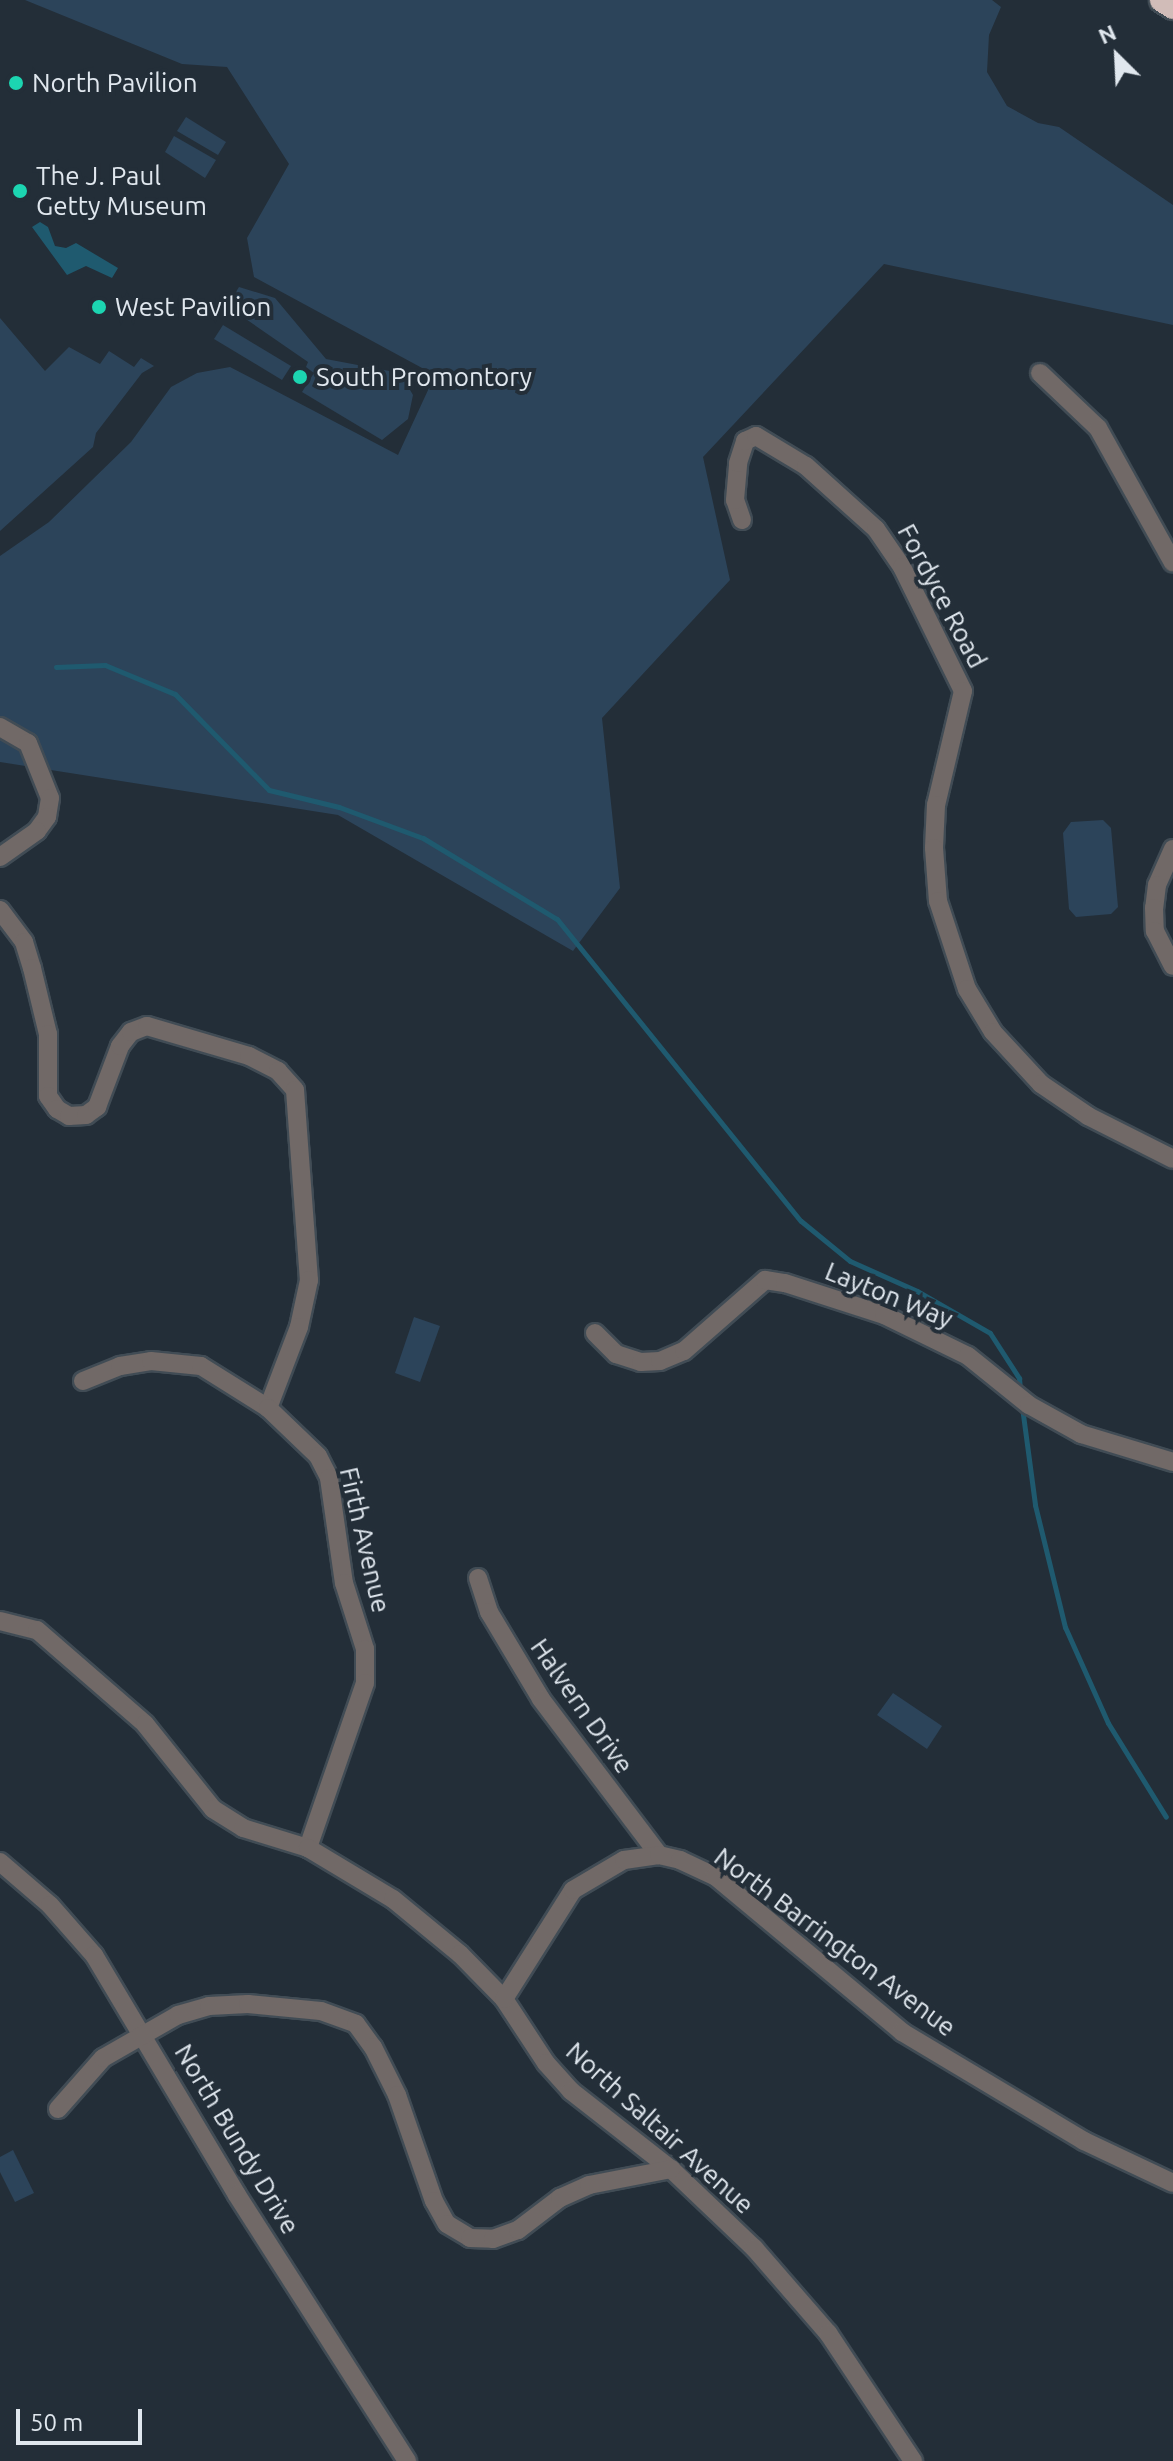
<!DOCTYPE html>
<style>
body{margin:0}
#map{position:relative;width:1173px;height:2461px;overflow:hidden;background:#232e38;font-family:Ubuntu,sans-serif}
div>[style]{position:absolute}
.green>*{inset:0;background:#2c445a}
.water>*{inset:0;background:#1f5a6f}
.stream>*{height:5px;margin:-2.5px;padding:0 2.5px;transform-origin:2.5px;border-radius:2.5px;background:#1f5a6f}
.roads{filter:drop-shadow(2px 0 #414c55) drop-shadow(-2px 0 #414c55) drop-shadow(0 2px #414c55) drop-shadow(0 -2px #414c55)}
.minor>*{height:18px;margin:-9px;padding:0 9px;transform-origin:9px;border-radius:9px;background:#716967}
.motorway>*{height:24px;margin:-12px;padding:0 12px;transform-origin:12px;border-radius:12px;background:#d1bcb8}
.dots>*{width:22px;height:22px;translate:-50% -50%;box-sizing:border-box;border:4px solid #232e38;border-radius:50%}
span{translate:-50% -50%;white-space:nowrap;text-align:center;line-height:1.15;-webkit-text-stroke:8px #232e38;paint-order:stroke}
.poi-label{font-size:26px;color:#e0e7ee}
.left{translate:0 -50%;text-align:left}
.street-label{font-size:26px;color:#e0e7ee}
.north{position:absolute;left:1077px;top:16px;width:80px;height:80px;-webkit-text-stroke:6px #232e38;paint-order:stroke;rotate:336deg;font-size:22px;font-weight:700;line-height:32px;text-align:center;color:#e0e7ee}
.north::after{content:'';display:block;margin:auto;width:28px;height:36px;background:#e0e7ee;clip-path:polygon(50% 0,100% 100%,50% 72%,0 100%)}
.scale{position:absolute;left:16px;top:2409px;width:126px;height:36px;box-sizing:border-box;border:4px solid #e0e7ee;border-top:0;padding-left:10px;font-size:24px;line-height:28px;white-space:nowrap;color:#e0e7ee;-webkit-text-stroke:6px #232e38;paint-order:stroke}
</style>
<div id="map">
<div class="green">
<i style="clip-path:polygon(25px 0,992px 0,1001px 7px,989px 35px,987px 72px,1007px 106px,1038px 123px,1059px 127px,1173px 205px,1173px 325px,884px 264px,703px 457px,730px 580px,602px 718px,620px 888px,573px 951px,338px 815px,0 762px,0 556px,49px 522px,131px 442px,171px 387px,197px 373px,230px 367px,398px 455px,435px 375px,254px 277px,247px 238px,289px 164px,227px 67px,182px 64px)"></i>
<i style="clip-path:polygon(186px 117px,226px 142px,218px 155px,177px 131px)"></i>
<i style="clip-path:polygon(174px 136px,216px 160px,205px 178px,165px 152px)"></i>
<i style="clip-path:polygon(239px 287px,275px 298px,326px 359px,400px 373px,413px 395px,408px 419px,382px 440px,302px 392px,314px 373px,306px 367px,308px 362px,227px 306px)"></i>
<i style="clip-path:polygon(0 318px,45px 371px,69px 347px,100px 364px,109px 351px,134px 367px,141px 358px,154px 366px,142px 373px,96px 433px,93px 447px,0 531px)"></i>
<i style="clip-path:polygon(223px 325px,291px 366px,282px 380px,214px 339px)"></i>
<i style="clip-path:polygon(1103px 820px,1111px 828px,1118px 907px,1111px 914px,1076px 917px,1069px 909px,1063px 833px,1071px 822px)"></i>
<i style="clip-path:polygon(414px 1317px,440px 1326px,420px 1382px,395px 1373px)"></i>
<i style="clip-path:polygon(893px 1693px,942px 1726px,927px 1749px,877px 1715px)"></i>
<i style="clip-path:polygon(13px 2150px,34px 2193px,15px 2202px,0 2172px,0 2157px)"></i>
</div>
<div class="water">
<i style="clip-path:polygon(40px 222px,48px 227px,55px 246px,66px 248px,76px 243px,118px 268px,112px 278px,86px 266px,67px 275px,32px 227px)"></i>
</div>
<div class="stream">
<i style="left:56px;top:667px;width:49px;rotate:-2.3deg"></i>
<i style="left:105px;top:665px;width:76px;rotate:22.5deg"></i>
<i style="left:175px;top:694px;width:134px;rotate:45.6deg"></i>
<i style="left:269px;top:790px;width:72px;rotate:13.7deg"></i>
<i style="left:339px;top:807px;width:90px;rotate:20.3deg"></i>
<i style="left:423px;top:838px;width:157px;rotate:31.2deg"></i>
<i style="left:557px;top:919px;width:388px;rotate:51.1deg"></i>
<i style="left:801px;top:1221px;width:63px;rotate:39.2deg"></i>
<i style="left:850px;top:1261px;width:73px;rotate:24.1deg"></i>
<i style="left:917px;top:1291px;width:84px;rotate:29.9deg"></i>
<i style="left:990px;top:1333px;width:54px;rotate:57.2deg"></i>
<i style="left:1019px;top:1378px;width:11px;rotate:85deg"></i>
<i style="left:1022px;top:1407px;width:99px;rotate:82.4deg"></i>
<i style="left:1035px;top:1505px;width:126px;rotate:76.2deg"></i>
<i style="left:1065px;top:1627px;width:105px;rotate:65.9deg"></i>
<i style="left:1108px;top:1723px;width:110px;rotate:58.3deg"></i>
</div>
<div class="roads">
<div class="minor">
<i style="left:1040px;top:373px;width:80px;rotate:43.5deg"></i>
<i style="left:1098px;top:428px;width:154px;rotate:60.9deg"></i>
<i style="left:742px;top:520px;width:21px;rotate:-109deg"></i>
<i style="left:735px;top:500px;width:37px;rotate:-85deg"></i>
<i style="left:738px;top:463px;width:23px;rotate:-72deg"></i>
<i style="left:745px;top:441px;width:12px;rotate:-24deg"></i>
<i style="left:756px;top:436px;width:58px;rotate:31deg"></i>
<i style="left:806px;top:466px;width:94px;rotate:42deg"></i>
<i style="left:876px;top:529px;width:46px;rotate:55.6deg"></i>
<i style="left:902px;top:567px;width:138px;rotate:63.8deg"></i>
<i style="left:963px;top:691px;width:117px;rotate:103.3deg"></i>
<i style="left:936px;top:805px;width:43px;rotate:92.7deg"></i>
<i style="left:934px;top:848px;width:53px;rotate:85.7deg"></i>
<i style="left:938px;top:901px;width:93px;rotate:71.8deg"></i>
<i style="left:967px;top:989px;width:50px;rotate:58.8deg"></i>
<i style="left:993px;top:1032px;width:71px;rotate:47.3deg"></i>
<i style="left:1041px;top:1084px;width:57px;rotate:34.2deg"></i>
<i style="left:1088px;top:1116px;width:95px;rotate:26.8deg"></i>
<i style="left:0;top:727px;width:32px;rotate:30deg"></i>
<i style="left:28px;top:743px;width:59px;rotate:68.2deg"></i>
<i style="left:50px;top:798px;width:19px;rotate:99deg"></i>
<i style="left:47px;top:817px;width:17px;rotate:126deg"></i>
<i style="left:37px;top:831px;width:45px;rotate:144.9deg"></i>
<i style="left:1173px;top:849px;width:39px;rotate:114deg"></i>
<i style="left:1157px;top:885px;width:23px;rotate:97deg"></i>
<i style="left:1154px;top:908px;width:23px;rotate:88deg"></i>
<i style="left:1155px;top:931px;width:39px;rotate:63deg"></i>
<i style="left:0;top:910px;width:40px;rotate:53deg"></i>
<i style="left:24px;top:942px;width:27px;rotate:73deg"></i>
<i style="left:32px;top:968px;width:68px;rotate:76.4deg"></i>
<i style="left:48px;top:1034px;width:62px;rotate:90deg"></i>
<i style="left:48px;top:1096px;width:16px;rotate:55deg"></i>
<i style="left:57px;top:1109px;width:14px;rotate:30deg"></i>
<i style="left:69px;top:1116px;width:17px;rotate:-3deg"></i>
<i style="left:86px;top:1115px;width:14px;rotate:-36deg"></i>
<i style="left:97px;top:1107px;width:65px;rotate:-69.3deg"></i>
<i style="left:120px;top:1046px;width:18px;rotate:-52deg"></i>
<i style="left:131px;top:1032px;width:17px;rotate:-21deg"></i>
<i style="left:147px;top:1026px;width:106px;rotate:16.4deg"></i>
<i style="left:249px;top:1056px;width:33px;rotate:27deg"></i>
<i style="left:278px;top:1071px;width:25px;rotate:48deg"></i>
<i style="left:295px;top:1090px;width:191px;rotate:85.8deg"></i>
<i style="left:309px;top:1280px;width:48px;rotate:102deg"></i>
<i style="left:299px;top:1327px;width:87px;rotate:110.9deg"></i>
<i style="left:595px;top:1333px;width:30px;rotate:45deg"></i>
<i style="left:616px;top:1354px;width:26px;rotate:18deg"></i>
<i style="left:641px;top:1362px;width:19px;rotate:-3deg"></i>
<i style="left:660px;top:1361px;width:26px;rotate:-23deg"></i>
<i style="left:684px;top:1351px;width:108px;rotate:-41.2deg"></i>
<i style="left:765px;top:1280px;width:20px;rotate:9deg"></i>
<i style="left:785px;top:1283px;width:104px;rotate:17.9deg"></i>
<i style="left:884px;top:1315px;width:93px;rotate:26deg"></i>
<i style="left:968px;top:1356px;width:78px;rotate:38.8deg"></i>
<i style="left:1029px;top:1405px;width:60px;rotate:29.1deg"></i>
<i style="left:1081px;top:1434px;width:96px;rotate:16.9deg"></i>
<i style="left:83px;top:1381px;width:40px;rotate:-22deg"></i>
<i style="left:120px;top:1366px;width:31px;rotate:-9deg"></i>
<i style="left:151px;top:1361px;width:50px;rotate:5.7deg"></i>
<i style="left:201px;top:1366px;width:79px;rotate:32.1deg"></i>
<i style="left:268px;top:1408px;width:69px;rotate:43.8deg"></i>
<i style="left:318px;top:1456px;width:25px;rotate:63deg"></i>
<i style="left:329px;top:1478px;width:106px;rotate:81.9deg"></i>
<i style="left:344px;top:1583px;width:69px;rotate:72.3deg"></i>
<i style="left:365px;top:1649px;width:34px;rotate:90deg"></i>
<i style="left:365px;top:1683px;width:175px;rotate:109.1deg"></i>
<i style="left:478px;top:1578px;width:36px;rotate:72deg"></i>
<i style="left:489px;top:1612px;width:101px;rotate:59.1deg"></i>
<i style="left:541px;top:1699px;width:196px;rotate:52.9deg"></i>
<i style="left:0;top:1621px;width:38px;rotate:14deg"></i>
<i style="left:37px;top:1630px;width:143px;rotate:41deg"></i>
<i style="left:145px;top:1724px;width:109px;rotate:51.3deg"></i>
<i style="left:213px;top:1809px;width:36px;rotate:32deg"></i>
<i style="left:243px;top:1828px;width:68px;rotate:17.1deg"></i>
<i style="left:308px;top:1848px;width:99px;rotate:31deg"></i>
<i style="left:393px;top:1899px;width:87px;rotate:39.4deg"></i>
<i style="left:460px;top:1954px;width:63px;rotate:45.6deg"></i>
<i style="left:504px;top:1999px;width:77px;rotate:56.7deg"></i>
<i style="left:546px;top:2063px;width:38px;rotate:48deg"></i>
<i style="left:571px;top:2091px;width:127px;rotate:38deg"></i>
<i style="left:671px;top:2169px;width:115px;rotate:43.6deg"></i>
<i style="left:754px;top:2248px;width:113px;rotate:49deg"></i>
<i style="left:828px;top:2333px;width:154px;rotate:56.4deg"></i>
<i style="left:0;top:1862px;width:66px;rotate:40.7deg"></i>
<i style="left:50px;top:1905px;width:67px;rotate:48.7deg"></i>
<i style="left:94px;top:1955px;width:279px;rotate:59.2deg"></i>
<i style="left:237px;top:2195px;width:316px;rotate:57.4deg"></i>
<i style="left:504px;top:1999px;width:129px;rotate:-57.7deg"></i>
<i style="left:573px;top:1890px;width:59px;rotate:-30.5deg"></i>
<i style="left:624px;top:1860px;width:35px;rotate:-8deg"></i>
<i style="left:659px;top:1855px;width:22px;rotate:13deg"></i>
<i style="left:680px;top:1860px;width:38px;rotate:25deg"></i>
<i style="left:715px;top:1876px;width:244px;rotate:39.8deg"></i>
<i style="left:902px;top:2032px;width:212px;rotate:30.9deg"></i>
<i style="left:1084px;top:2141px;width:98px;rotate:25.3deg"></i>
<i style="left:58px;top:2109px;width:68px;rotate:-48.6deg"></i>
<i style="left:103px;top:2058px;width:86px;rotate:-29.8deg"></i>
<i style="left:178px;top:2015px;width:32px;rotate:-16deg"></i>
<i style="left:209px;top:2006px;width:39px;rotate:-3deg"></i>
<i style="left:248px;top:2004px;width:73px;rotate:5.5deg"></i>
<i style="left:321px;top:2011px;width:37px;rotate:20deg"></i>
<i style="left:356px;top:2024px;width:29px;rotate:54deg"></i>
<i style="left:373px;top:2047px;width:54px;rotate:63.4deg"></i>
<i style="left:397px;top:2095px;width:112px;rotate:70.8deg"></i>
<i style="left:434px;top:2201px;width:26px;rotate:61deg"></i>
<i style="left:447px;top:2224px;width:27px;rotate:31deg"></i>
<i style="left:470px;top:2238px;width:23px;rotate:2deg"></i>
<i style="left:493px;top:2239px;width:27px;rotate:-20deg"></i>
<i style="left:518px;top:2230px;width:53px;rotate:-37.3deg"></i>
<i style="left:560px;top:2198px;width:32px;rotate:-24deg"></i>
<i style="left:589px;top:2185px;width:84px;rotate:-11deg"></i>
</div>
<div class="motorway">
<i style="left:1162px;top:0;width:13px;rotate:32deg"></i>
</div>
</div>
<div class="dots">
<i style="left:16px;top:83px;background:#1cd5b1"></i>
<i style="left:20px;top:191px;background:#1cd5b1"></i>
<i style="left:99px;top:307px;background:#1cd5b1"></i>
<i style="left:300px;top:377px;background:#1cd5b1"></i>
</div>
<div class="poi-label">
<span class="left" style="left:32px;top:83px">North Pavilion</span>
<span class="left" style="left:36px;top:191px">The J. Paul<br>Getty Museum</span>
<span class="left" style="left:115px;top:307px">West Pavilion</span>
<span class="left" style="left:316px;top:377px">South Promontory</span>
</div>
<div class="street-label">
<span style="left:942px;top:596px;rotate:62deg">Fordyce Road</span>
<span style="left:889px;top:1295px;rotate:22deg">Layton Way</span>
<span style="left:365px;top:1540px;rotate:77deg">Firth Avenue</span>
<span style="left:582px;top:1706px;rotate:55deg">Halvern Drive</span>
<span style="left:835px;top:1942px;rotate:37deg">North Barrington Avenue</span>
<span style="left:660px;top:2128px;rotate:42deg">North Saltair Avenue</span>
<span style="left:237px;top:2139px;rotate:59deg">North Bundy Drive</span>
</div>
<div class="north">N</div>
<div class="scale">50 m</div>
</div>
